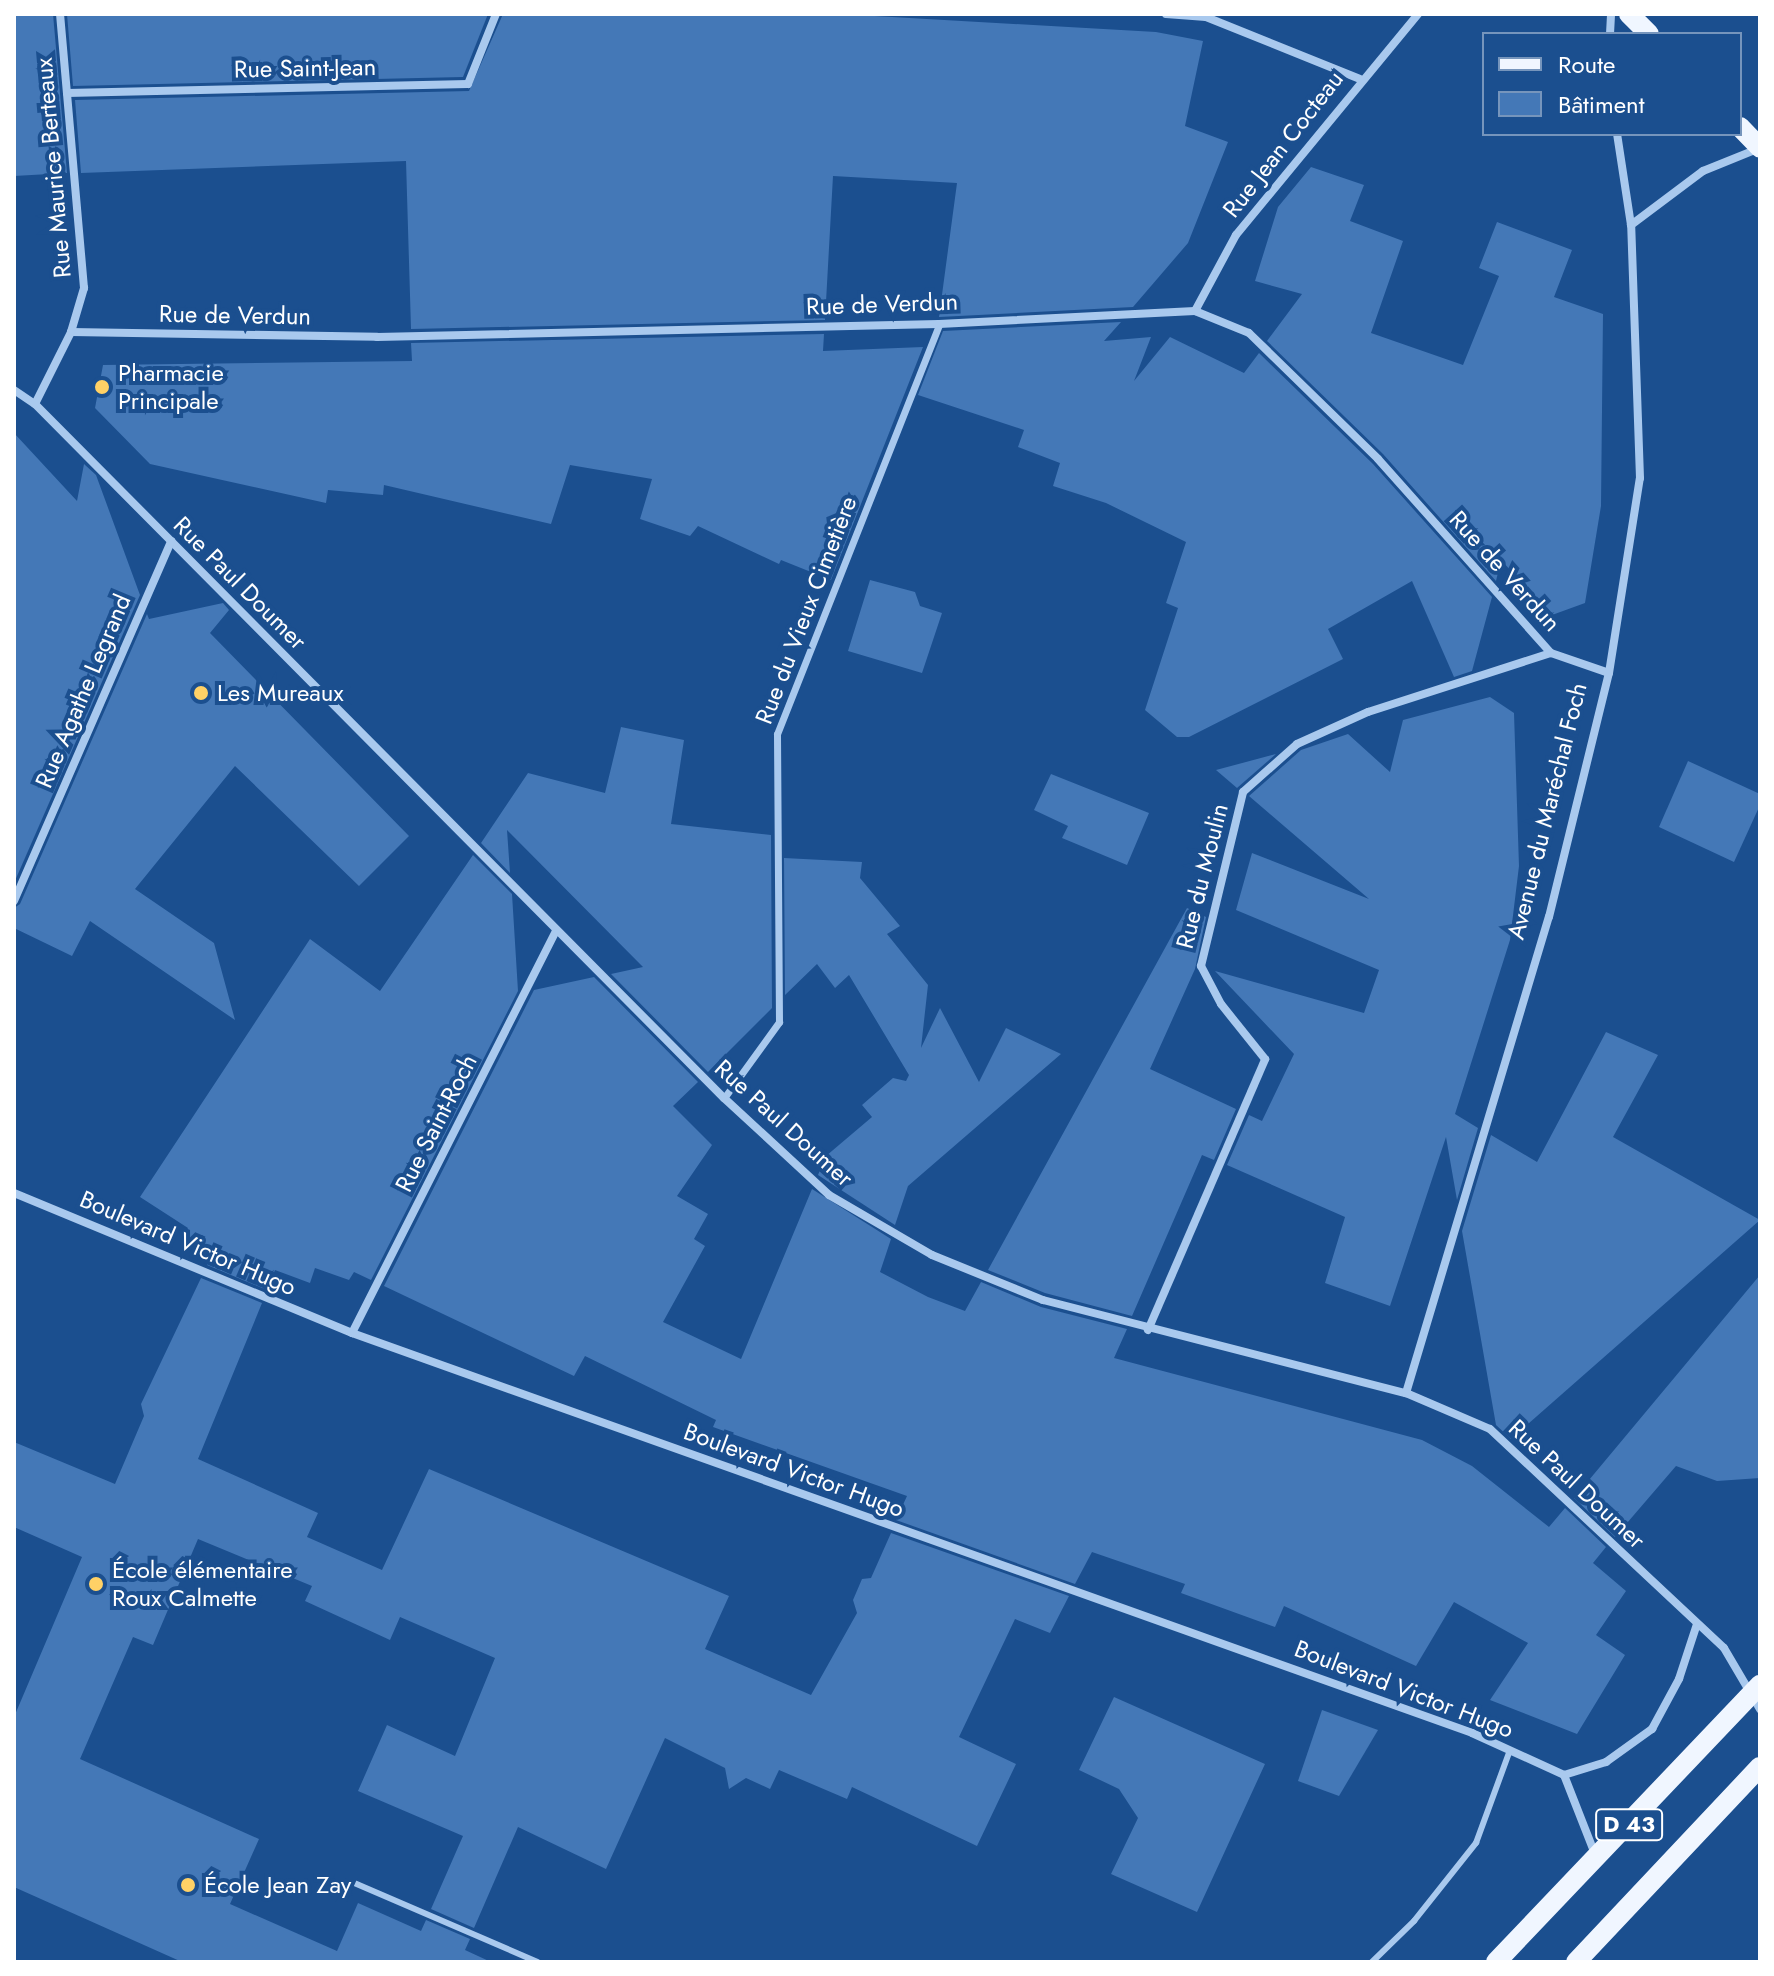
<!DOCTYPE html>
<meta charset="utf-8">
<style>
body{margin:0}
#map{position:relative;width:1774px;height:1976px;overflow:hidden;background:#1b4f8f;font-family:Jost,sans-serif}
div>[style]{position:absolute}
.building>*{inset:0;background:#4478b7}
.service>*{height:6px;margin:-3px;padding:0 3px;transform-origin:3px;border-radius:3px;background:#a9c9ee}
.pedestrian>*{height:7px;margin:-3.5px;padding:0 3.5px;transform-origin:3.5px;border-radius:3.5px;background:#a9c9ee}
.minor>*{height:8px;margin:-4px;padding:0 4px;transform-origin:4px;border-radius:4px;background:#a9c9ee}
.primary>*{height:20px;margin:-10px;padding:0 10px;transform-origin:10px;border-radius:10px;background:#f0f6ff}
.dots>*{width:22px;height:22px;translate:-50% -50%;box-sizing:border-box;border:4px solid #1b4f8f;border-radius:50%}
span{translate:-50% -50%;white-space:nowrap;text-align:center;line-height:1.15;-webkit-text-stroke:8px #1b4f8f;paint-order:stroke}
.shield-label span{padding:2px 6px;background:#1b4f8f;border:2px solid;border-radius:6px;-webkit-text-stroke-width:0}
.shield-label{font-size:22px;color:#fff;font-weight:700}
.street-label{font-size:24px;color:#fff}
.poi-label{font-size:24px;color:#fff}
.left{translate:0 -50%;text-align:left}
.frame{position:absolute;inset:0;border:16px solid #fff;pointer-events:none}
.legend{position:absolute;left:1482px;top:32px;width:260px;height:104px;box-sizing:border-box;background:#1b4f8f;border:2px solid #7695bc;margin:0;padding:10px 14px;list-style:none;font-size:24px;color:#fff}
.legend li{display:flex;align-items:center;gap:16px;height:40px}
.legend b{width:40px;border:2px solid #7695bc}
</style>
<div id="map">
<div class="building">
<i style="clip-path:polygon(14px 14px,53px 14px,67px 173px,14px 176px)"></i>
<i style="clip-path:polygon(67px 14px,488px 14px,463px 77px,73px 86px)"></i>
<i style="clip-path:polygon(503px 14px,840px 14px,1156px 32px,1203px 41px,1185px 126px,1228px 142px,1188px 243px,1133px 307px,939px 317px,957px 183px,833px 176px,825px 320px,411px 329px,406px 161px,81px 173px,75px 100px,469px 91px)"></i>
<i style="clip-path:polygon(1311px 167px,1364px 185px,1350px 221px,1403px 241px,1371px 333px,1463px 365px,1499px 276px,1479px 268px,1497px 222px,1572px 250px,1554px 297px,1603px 314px,1601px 506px,1585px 603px,1552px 615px,1501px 560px,1496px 581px,1383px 454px,1267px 341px,1302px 294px,1255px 281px,1278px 207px)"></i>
<i style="clip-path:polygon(1121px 322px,1104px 341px,1151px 337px,1134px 381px,1170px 337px,1244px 373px,1259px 353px,1373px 464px,1492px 597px,1472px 671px,1454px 677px,1412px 581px,1328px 629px,1343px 659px,1189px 737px,1177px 737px,1145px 710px,1178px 608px,1166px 603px,1186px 542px,1106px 503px,1053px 486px,1060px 463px,1018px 447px,1024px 430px,918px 395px,943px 331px)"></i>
<i style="clip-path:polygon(824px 334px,823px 351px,923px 347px,831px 580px,781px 560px,779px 564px,698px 526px,690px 536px,640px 519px,652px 479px,570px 465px,551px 524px,384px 485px,383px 495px,328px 490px,326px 503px,150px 464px,95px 408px,103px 365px,412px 361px,411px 343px)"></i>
<i style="clip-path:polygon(14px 433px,77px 501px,84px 464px,96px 475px,140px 595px,14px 883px)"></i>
<i style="clip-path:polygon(870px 580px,915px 592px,920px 606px,942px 613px,922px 673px,848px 651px)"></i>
<i style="clip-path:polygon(223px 603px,229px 610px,210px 633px,409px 836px,359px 886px,235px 766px,135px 889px,214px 943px,235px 1020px,90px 921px,72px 956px,14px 928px,14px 908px,20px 904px,147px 614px,149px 619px)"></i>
<i style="clip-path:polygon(1490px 697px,1514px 713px,1519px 866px,1510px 940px,1455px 1114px,1478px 1128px,1457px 1200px,1446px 1137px,1390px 1306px,1325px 1283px,1345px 1217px,1227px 1165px,1249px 1115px,1262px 1121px,1294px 1054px,1215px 971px,1364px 1013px,1379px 970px,1236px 910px,1252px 853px,1369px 899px,1249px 796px,1301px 750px,1348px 734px,1390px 772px,1403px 720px)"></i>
<i style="clip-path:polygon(621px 727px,684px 740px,671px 824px,771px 835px,772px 1008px,708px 1072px,611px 974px,643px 967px,507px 830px,510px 873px,481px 843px,528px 773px,605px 793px)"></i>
<i style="clip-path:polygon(1276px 754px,1237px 788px,1216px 770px)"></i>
<i style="clip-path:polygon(1688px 761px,1760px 794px,1760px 805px,1734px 862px,1659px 827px)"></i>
<i style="clip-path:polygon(1051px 774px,1149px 813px,1127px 865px,1062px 838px,1068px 826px,1034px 810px)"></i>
<i style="clip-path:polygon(473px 855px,512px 894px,518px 991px,371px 1280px,354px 1272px,349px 1280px,315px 1268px,310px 1283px,275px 1270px,267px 1290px,207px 1265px,214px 1248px,183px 1237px,188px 1228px,140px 1197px,310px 939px,380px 991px)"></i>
<i style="clip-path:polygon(784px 858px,862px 862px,860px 878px,900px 926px,887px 934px,928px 985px,921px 1048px,940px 1008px,979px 1082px,1006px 1028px,1061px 1054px,908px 1186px,895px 1225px,818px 1175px,826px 1156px,872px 1117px,862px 1105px,893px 1078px,906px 1081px,909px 1075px,849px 975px,835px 988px,817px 964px,785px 995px)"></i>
<i style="clip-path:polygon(1187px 908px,1206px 917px,1195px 969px,1150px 1069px,1236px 1109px,1214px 1160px,1202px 1155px,1132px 1316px,1045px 1293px,988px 1270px)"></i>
<i style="clip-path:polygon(594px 977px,698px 1082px,673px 1106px,712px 1145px,677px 1196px,708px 1214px,694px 1239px,705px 1246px,663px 1322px,741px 1359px,812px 1189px,891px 1239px,880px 1272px,928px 1297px,965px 1311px,981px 1282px,1041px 1307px,1127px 1329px,1114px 1358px,1422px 1440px,1472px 1466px,1549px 1527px,1565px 1508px,1606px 1547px,1593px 1563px,1626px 1591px,1596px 1635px,1625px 1655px,1577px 1734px,1490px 1700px,1528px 1643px,1454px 1602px,1416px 1666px,1284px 1606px,1275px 1627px,1181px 1593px,1185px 1584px,1092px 1552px,1075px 1584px,896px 1520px,907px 1496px,713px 1427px,716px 1420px,585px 1356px,574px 1376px,384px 1286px,534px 990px)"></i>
<i style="clip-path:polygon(1606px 1032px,1658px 1055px,1613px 1137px,1760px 1220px,1511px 1439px,1496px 1425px,1462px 1231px,1491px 1135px,1537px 1162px)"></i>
<i style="clip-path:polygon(1760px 1275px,1760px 1478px,1717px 1481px,1676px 1466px,1615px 1537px,1574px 1498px)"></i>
<i style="clip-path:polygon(201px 1278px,262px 1303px,198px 1459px,318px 1513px,307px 1537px,382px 1570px,429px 1469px,729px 1596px,705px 1649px,811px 1695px,857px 1613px,853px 1600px,862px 1579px,871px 1578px,891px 1533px,1069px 1596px,1050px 1633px,1015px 1619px,959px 1737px,1016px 1764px,977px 1846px,852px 1787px,847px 1799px,779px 1770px,770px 1789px,746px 1778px,729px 1789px,725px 1768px,665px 1738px,606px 1869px,518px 1827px,474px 1928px,431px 1909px,463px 1836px,358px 1791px,387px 1725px,455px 1756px,495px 1658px,400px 1617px,390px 1640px,305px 1601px,312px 1586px,198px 1539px,153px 1645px,133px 1637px,80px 1759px,259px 1839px,230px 1904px,337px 1951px,358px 1903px,421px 1931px,426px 1920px,470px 1939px,465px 1950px,491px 1962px,182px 1962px,14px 1887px,14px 1717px,82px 1557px,14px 1527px,14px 1442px,115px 1484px,144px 1416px,141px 1404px)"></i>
<i style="clip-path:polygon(1114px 1697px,1265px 1764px,1197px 1912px,1111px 1874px,1138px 1818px,1119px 1789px,1079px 1770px)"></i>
<i style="clip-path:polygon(1322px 1710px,1378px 1730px,1339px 1796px,1298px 1781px)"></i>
</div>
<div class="service">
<i style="left:352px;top:1882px;width:202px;rotate:23.3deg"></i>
<i style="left:1372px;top:1962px;width:59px;rotate:-44.3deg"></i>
<i style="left:1414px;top:1921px;width:100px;rotate:-51.5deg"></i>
<i style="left:1476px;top:1843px;width:99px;rotate:-69.9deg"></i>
</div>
<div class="pedestrian">
<i style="left:724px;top:1098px;width:94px;rotate:-54.1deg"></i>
<i style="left:779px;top:1022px;width:288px;rotate:-90.4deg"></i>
<i style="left:777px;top:734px;width:441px;rotate:-68.4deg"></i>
</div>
<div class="minor">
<i style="left:1166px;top:14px;width:40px;rotate:4.3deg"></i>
<i style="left:1206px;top:17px;width:166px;rotate:21.9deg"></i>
<i style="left:1610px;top:34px;width:20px;rotate:-87deg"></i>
<i style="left:67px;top:93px;width:401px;rotate:-1.3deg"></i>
<i style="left:468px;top:84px;width:75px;rotate:-68.2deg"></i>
<i style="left:1631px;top:225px;width:90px;rotate:-36.9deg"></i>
<i style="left:1703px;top:171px;width:61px;rotate:-22deg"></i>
<i style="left:1195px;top:311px;width:86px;rotate:-61.7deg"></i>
<i style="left:1236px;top:235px;width:286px;rotate:-50.5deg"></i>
<i style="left:71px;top:332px;width:306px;rotate:0.9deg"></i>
<i style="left:377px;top:337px;width:562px;rotate:-1.33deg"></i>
<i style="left:939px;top:324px;width:256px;rotate:-2.9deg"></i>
<i style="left:1195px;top:311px;width:58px;rotate:22.2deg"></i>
<i style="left:1249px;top:333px;width:180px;rotate:44.3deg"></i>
<i style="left:1378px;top:459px;width:260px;rotate:48.3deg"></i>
<i style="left:14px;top:390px;width:25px;rotate:34deg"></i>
<i style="left:35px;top:404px;width:978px;rotate:45.21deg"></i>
<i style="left:724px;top:1098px;width:143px;rotate:42.7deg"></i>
<i style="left:829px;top:1195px;width:119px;rotate:30.2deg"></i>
<i style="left:932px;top:1255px;width:120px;rotate:22.1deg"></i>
<i style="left:1043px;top:1300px;width:375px;rotate:14.4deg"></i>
<i style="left:1406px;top:1393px;width:91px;rotate:23.2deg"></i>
<i style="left:1490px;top:1429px;width:320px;rotate:43.1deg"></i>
<i style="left:1724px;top:1648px;width:71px;rotate:59.5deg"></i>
<i style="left:35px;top:404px;width:80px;rotate:-63.4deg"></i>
<i style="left:71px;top:332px;width:46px;rotate:-73.5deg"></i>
<i style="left:84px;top:288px;width:275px;rotate:-95deg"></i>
<i style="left:14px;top:901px;width:393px;rotate:-66.4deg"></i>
<i style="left:14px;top:1193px;width:366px;rotate:22.5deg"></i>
<i style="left:352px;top:1333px;width:1189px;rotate:19.65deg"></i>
<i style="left:1472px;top:1733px;width:101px;rotate:24.5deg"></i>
<i style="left:1564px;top:1775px;width:44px;rotate:-17.2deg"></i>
<i style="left:1606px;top:1762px;width:57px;rotate:-35.7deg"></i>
<i style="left:1652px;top:1729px;width:57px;rotate:-61.6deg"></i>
<i style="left:1679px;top:1679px;width:58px;rotate:-71.9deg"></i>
<i style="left:1148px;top:1330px;width:295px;rotate:-66.6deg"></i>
<i style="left:1265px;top:1059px;width:70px;rotate:-128.7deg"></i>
<i style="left:1221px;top:1004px;width:43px;rotate:-117.8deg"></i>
<i style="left:1201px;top:966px;width:179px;rotate:-76.4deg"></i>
<i style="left:1243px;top:792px;width:72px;rotate:-41.6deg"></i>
<i style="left:1297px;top:744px;width:78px;rotate:-24.3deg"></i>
<i style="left:1368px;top:712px;width:192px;rotate:-17.9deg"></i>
<i style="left:1551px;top:653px;width:61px;rotate:19deg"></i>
<i style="left:352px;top:1333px;width:451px;rotate:-63.1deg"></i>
<i style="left:1406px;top:1393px;width:497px;rotate:-73.3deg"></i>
<i style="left:1549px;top:917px;width:251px;rotate:-76.2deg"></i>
<i style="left:1609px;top:673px;width:197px;rotate:-81deg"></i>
<i style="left:1640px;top:478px;width:253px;rotate:-92deg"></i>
<i style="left:1631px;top:225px;width:92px;rotate:-98.7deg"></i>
<i style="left:1564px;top:1775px;width:85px;rotate:68.6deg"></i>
</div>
<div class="primary">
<i style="left:1629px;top:14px;width:28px;rotate:45deg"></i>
<i style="left:1740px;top:127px;width:29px;rotate:46deg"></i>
<i style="left:1496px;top:1962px;width:383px;rotate:-46.4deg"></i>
<i style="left:1576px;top:1962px;width:268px;rotate:-46.7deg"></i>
</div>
<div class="dots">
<i style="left:102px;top:387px;background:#ffd166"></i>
<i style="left:201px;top:693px;background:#ffd166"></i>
<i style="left:96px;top:1584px;background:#ffd166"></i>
<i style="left:188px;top:1885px;background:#ffd166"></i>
</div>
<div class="shield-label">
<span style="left:1629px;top:1825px">D 43</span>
</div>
<div class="street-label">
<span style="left:305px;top:68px;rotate:-1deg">Rue Saint-Jean</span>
<span style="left:1283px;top:144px;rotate:-52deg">Rue Jean Cocteau</span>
<span style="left:53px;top:168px;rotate:-95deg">Rue Maurice Berteaux</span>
<span style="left:882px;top:304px;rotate:-2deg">Rue de Verdun</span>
<span style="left:235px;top:315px;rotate:1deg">Rue de Verdun</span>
<span style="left:1505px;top:571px;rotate:48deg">Rue de Verdun</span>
<span style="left:240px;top:583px;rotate:45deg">Rue Paul Doumer</span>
<span style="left:806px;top:610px;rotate:-69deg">Rue du Vieux Cimetière</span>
<span style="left:83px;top:691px;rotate:-67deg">Rue Agathe Legrand</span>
<span style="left:1547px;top:811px;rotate:-76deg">Avenue du Maréchal Foch</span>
<span style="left:1202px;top:876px;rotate:-76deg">Rue du Moulin</span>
<span style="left:436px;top:1123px;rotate:-63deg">Rue Saint-Roch</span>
<span style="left:784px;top:1123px;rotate:42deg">Rue Paul Doumer</span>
<span style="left:188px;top:1243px;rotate:23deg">Boulevard Victor Hugo</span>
<span style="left:794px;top:1470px;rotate:20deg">Boulevard Victor Hugo</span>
<span style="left:1577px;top:1484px;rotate:43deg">Rue Paul Doumer</span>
<span style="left:1404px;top:1689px;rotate:21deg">Boulevard Victor Hugo</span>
</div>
<div class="poi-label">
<span class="left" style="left:118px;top:387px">Pharmacie<br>Principale</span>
<span class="left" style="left:217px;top:693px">Les Mureaux</span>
<span class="left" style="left:112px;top:1584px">École élémentaire<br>Roux Calmette</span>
<span class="left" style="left:204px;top:1885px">École Jean Zay</span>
</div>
<div class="frame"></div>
<ul class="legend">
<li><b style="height:10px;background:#f0f6ff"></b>Route</li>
<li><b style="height:22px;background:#4478b7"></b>Bâtiment</li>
</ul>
</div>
